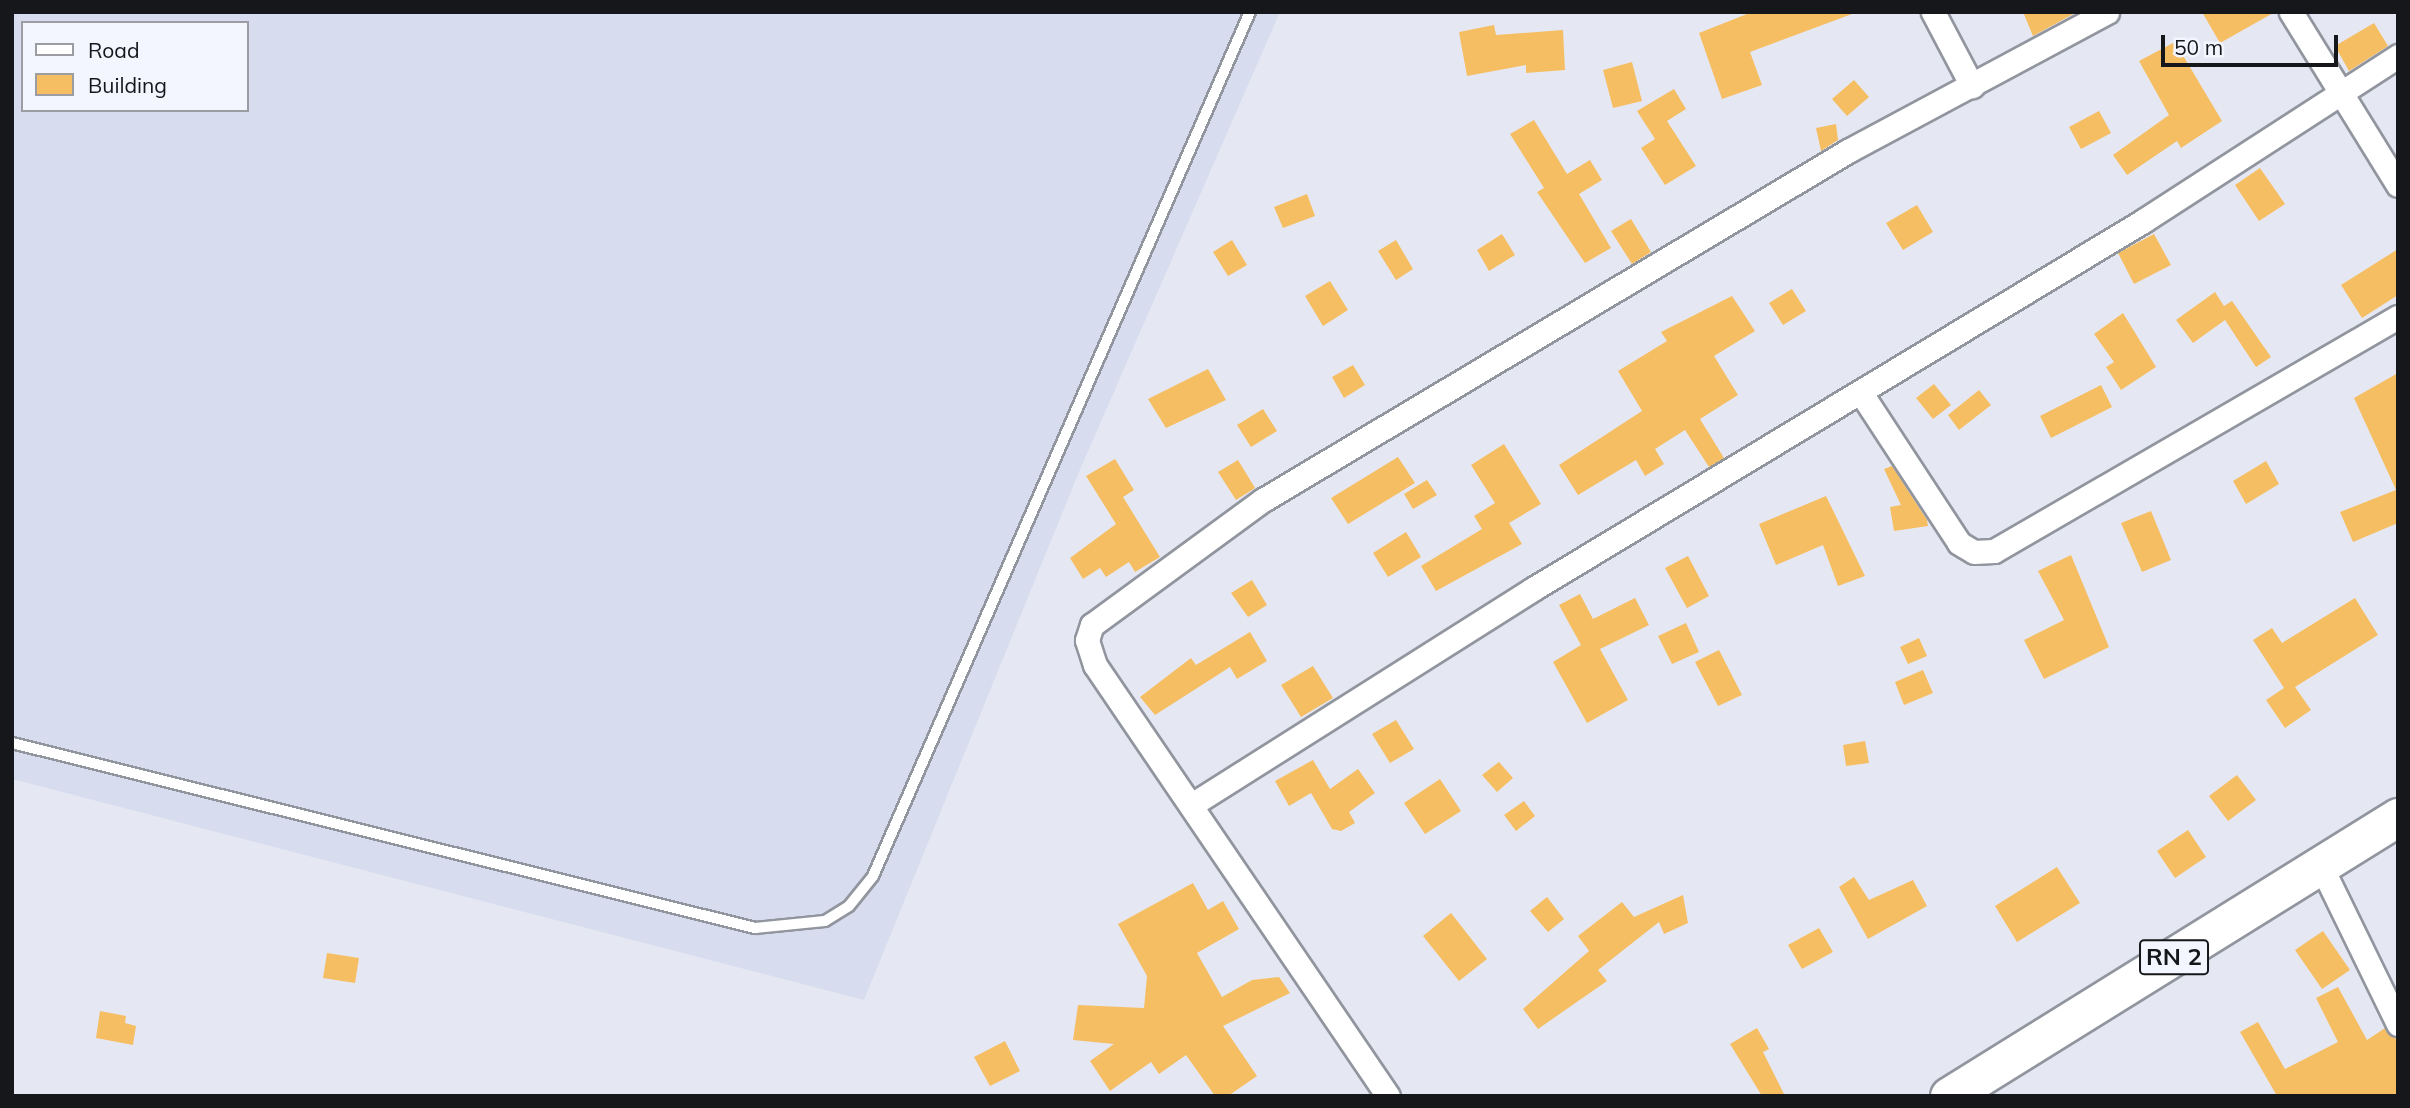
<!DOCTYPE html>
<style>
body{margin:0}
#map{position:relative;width:2410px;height:1108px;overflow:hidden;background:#e5e8f3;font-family:Mulish,sans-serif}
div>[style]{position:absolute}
.built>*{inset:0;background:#d7ddee}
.building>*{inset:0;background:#f6be62}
.roads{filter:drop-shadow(2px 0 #91959e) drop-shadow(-2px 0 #91959e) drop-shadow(0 2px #91959e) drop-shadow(0 -2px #91959e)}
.service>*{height:10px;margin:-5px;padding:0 5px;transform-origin:5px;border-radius:5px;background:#fff}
.minor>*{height:23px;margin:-11.5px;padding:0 11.5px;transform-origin:11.5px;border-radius:11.5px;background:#fff}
.trunk>*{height:37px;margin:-18.5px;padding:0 18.5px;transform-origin:18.5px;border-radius:18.5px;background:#fff}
span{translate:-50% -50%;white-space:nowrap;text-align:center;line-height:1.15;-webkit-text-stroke:5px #f3f6fe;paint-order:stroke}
.shield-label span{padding:2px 5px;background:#f3f6fe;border:2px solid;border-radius:5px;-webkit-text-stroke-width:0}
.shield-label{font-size:24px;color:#16171a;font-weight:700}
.frame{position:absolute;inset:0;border:14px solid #16171a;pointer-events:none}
.legend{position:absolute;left:21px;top:21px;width:228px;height:91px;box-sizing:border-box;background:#f3f6fe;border:2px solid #9b9da3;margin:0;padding:9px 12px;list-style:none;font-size:21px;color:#16171a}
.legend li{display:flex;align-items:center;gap:14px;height:35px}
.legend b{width:35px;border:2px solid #9b9da3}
.scale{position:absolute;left:2161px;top:35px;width:177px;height:32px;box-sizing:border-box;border:4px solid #16171a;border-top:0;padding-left:9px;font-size:21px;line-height:24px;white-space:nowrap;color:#16171a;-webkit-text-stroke:5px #f3f6fe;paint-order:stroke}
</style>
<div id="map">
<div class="built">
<i style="clip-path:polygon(evenodd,12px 12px,1280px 12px,1079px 472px,864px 1000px,12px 779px,12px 12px,23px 23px,247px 23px,247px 110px,23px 110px,23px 23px)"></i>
</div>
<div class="building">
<i style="clip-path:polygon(1752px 12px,1852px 12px,1852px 14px,1750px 52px,1762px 85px,1722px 99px,1699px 33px)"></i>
<i style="clip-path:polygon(2023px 12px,2077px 12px,2033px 36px)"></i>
<i style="clip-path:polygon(2202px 12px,2275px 12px,2220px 43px)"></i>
<i style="clip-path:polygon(2374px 23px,2388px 46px,2349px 71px,2335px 46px)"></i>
<i style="clip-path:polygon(1494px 25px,1496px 35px,1563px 30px,1565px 70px,1526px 73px,1526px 65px,1467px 76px,1459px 32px)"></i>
<i style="clip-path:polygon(2175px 42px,2222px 121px,2181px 148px,2177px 141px,2127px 175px,2113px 155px,2169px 115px,2139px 61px)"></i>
<i style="clip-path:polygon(1632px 62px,1642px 101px,1613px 108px,1603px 70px)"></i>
<i style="clip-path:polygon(1854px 80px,1869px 97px,1847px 116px,1832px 99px)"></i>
<i style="clip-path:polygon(1674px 89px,1686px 109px,1667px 121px,1696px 166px,1665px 185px,1641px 148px,1655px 139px,1637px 111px)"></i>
<i style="clip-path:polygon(2099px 111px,2111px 133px,2081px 149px,2069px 127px)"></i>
<i style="clip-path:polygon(1534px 120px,1567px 174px,1590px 160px,1602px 180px,1579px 194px,1611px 248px,1585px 263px,1537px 192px,1544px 188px,1510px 134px)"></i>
<i style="clip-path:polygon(1836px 124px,1838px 140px,1821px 151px,1816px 128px)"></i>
<i style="clip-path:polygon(2260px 168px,2285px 204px,2259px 221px,2235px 185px)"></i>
<i style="clip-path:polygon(1307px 194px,1315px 216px,1283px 228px,1274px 207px)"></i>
<i style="clip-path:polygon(1917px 205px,1933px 232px,1903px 250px,1886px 223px)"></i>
<i style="clip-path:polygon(1631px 219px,1651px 252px,1632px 264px,1611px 231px)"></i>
<i style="clip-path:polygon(1502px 234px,1515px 255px,1489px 271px,1477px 250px)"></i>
<i style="clip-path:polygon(2154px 234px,2171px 265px,2134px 284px,2118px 253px)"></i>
<i style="clip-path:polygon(1232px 240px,1247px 265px,1228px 276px,1213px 252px)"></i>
<i style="clip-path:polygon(1396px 240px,1413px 269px,1396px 280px,1378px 251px)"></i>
<i style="clip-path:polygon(2398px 249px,2398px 295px,2362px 318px,2341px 285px)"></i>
<i style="clip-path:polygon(1330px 281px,1348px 310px,1323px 326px,1305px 296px)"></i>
<i style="clip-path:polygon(1792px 289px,1806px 311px,1783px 325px,1769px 303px)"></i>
<i style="clip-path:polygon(2215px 292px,2224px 306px,2232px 301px,2271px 357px,2256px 367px,2225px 320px,2193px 343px,2176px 320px)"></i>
<i style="clip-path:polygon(1732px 296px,1755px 331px,1714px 356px,1738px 395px,1700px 419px,1724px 458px,1709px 467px,1685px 430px,1655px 449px,1664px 464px,1645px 476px,1636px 460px,1578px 495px,1559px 465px,1642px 411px,1618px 371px,1667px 341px,1661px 332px)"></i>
<i style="clip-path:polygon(2123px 313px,2156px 367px,2121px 390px,2106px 367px,2114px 362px,2094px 334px)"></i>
<i style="clip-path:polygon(1353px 365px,1365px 385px,1344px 398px,1332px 377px)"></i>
<i style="clip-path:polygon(1208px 369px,1226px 400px,1166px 428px,1148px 399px)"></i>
<i style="clip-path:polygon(2398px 373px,2398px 523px,2353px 542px,2340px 512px,2396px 490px,2354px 398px)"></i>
<i style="clip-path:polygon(1934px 384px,1951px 405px,1933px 419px,1916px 398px)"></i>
<i style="clip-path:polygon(2101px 385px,2112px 407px,2051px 438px,2040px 416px)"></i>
<i style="clip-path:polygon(1979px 390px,1991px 405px,1959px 430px,1948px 415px)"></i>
<i style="clip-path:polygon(1263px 409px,1277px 431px,1251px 447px,1237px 425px)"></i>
<i style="clip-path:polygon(1504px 444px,1541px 504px,1509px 523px,1522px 544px,1436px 591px,1421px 566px,1482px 529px,1474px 516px,1495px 503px,1471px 465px)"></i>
<i style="clip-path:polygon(1398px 457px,1415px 483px,1348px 524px,1331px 498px)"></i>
<i style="clip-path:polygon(1115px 459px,1134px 490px,1123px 497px,1160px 557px,1135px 572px,1129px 562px,1106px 577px,1100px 568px,1083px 579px,1070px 558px,1116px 524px,1086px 476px)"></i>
<i style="clip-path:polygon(1238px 460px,1255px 488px,1236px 500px,1218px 472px)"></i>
<i style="clip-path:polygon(2266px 461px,2279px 484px,2246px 504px,2233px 481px)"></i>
<i style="clip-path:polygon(1892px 466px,1927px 520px,1928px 526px,1894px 531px,1890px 507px,1901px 505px,1884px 469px)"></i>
<i style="clip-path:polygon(1427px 480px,1437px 495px,1413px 509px,1404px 494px)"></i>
<i style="clip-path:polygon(1826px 496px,1865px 576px,1838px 586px,1823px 545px,1776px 565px,1759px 524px)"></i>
<i style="clip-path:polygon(2151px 511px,2171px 560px,2142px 572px,2121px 523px)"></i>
<i style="clip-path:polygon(1406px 532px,1421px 557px,1388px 577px,1373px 553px)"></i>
<i style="clip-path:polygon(2071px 555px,2109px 647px,2044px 679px,2024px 640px,2064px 620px,2038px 571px)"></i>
<i style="clip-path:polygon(1688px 556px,1709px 596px,1687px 608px,1665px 568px)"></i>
<i style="clip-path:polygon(1252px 580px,1267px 605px,1248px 617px,1231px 593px)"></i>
<i style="clip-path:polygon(1580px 594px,1593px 619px,1635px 598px,1649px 625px,1600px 649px,1628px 700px,1587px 723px,1553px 662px,1581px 645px,1559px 605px)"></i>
<i style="clip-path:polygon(2355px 598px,2378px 635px,2295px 687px,2311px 710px,2285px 728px,2266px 700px,2284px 688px,2253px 640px,2272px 628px,2282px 643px)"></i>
<i style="clip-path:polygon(1686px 623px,1699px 652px,1672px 664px,1658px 636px)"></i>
<i style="clip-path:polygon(1250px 632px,1267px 661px,1237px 679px,1230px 667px,1155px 715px,1140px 697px,1191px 658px,1196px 665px)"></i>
<i style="clip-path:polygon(1919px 638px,1927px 656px,1908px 664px,1900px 647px)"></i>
<i style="clip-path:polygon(1719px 650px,1742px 695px,1718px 706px,1695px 662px)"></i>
<i style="clip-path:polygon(1313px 666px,1333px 698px,1301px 717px,1281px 685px)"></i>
<i style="clip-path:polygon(1923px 670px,1933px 693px,1904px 705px,1895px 682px)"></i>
<i style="clip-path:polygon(1396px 720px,1414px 749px,1390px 763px,1372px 734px)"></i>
<i style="clip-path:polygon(1865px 741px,1869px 763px,1846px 766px,1843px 745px)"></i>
<i style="clip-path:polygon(1313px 760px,1330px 789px,1358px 769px,1375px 793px,1349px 812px,1355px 823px,1341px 831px,1332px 829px,1311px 793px,1289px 806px,1275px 781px)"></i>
<i style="clip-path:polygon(1499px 762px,1513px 778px,1497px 792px,1482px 775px)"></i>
<i style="clip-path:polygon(2237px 775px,2256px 800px,2228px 821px,2209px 796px)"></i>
<i style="clip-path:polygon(1440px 779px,1461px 811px,1425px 834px,1404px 803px)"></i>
<i style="clip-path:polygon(1524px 801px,1535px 816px,1516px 831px,1504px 815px)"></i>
<i style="clip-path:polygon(2188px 830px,2206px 857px,2175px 878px,2157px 851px)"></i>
<i style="clip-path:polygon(2057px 867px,2080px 903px,2017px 942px,1995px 906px)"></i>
<i style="clip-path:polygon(1854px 877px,1869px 900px,1913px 880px,1927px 906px,1868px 939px,1839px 887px)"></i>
<i style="clip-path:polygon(1193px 883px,1208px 910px,1223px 901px,1239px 929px,1197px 953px,1222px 997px,1252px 980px,1279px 977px,1290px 993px,1223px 1026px,1257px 1076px,1228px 1096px,1215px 1096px,1186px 1055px,1159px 1074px,1151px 1062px,1110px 1091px,1090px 1061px,1114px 1044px,1073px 1040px,1078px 1005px,1144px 1008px,1147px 976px,1118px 924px)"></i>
<i style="clip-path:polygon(1683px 895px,1688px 923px,1664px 934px,1659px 922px,1598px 970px,1607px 981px,1538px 1029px,1523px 1009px,1589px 951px,1578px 936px,1622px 902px,1634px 917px)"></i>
<i style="clip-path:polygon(1547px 897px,1564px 919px,1548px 932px,1530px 911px)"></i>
<i style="clip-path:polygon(1451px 913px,1487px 959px,1459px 981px,1423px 936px)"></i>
<i style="clip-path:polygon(1819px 928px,1833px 952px,1802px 969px,1788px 945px)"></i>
<i style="clip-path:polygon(2323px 931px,2350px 970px,2322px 989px,2295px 950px)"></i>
<i style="clip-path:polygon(327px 953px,359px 958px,355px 983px,323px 978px)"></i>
<i style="clip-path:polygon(2338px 987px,2367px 1040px,2385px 1028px,2398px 1041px,2398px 1096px,2277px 1096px,2240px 1032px,2258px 1022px,2285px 1069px,2338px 1042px,2316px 998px)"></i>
<i style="clip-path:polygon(100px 1011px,126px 1016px,125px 1023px,136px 1026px,133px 1045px,96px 1038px)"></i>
<i style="clip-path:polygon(1757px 1028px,1769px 1049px,1763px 1052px,1785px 1096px,1762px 1096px,1730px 1044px)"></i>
<i style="clip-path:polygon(1005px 1041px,1020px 1071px,990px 1086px,974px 1057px)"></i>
</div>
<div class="roads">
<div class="service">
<i style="left:12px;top:743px;width:766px;rotate:13.98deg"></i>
<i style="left:755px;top:928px;width:70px;rotate:-5.7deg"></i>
<i style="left:825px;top:921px;width:28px;rotate:-32deg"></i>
<i style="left:849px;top:906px;width:38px;rotate:-51deg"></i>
<i style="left:873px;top:876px;width:943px;rotate:-66.43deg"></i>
</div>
<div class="minor">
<i style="left:1933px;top:12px;width:84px;rotate:62.2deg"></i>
<i style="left:2291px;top:12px;width:203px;rotate:58.3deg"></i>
<i style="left:1861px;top:393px;width:179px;rotate:56.8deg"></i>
<i style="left:1959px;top:543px;width:17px;rotate:31deg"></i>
<i style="left:1974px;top:552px;width:20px;rotate:-3deg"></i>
<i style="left:1994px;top:551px;width:467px;rotate:-30.1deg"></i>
<i style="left:1193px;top:804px;width:402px;rotate:-32.3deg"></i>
<i style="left:1533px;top:589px;width:712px;rotate:-31.1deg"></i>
<i style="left:2143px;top:221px;width:304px;rotate:-32.9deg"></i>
<i style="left:2321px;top:866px;width:176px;rotate:64deg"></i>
<i style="left:1388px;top:1096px;width:521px;rotate:-124.21deg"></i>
<i style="left:1095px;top:665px;width:26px;rotate:-108deg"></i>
<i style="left:1087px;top:640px;width:16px;rotate:-72deg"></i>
<i style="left:1092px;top:625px;width:212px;rotate:-36.2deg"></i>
<i style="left:1263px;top:500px;width:681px;rotate:-30.82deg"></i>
<i style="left:1848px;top:151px;width:294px;rotate:-28.2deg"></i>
</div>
<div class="trunk">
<i style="left:1949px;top:1096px;width:529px;rotate:-31.86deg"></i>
</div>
</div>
<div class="shield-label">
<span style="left:2174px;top:957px">RN 2</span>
</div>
<div class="frame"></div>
<ul class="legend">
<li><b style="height:9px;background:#fff"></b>Road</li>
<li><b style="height:19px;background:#f6be62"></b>Building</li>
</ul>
<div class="scale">50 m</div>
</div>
